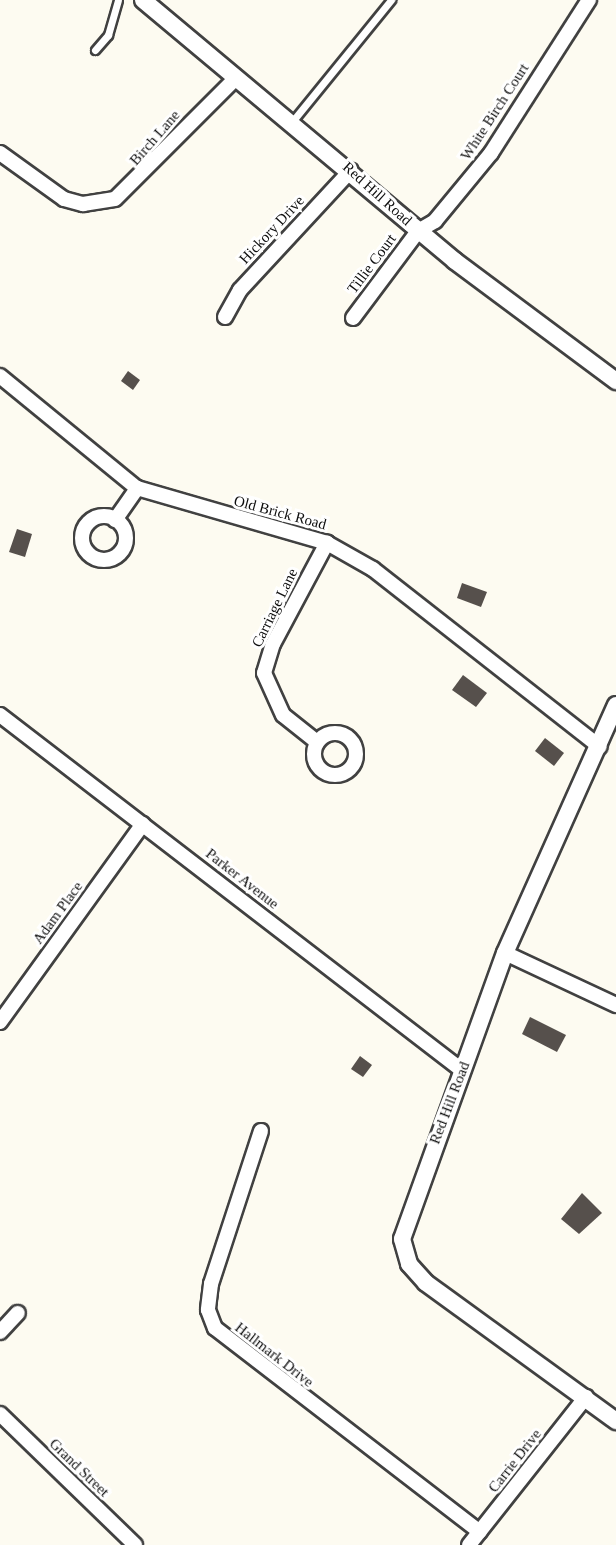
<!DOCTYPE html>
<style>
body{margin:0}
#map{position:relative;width:616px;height:1545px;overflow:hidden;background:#fdfbf1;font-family:"Times New Roman",serif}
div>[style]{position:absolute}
.building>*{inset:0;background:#56504c}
.roads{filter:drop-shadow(2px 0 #414141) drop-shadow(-2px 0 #414141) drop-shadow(0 2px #414141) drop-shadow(0 -2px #414141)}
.service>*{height:7px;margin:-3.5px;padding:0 3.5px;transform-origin:3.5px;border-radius:3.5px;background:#fff}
.minor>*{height:14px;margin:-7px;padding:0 7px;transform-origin:7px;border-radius:7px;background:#fff}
.minor>.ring{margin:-7px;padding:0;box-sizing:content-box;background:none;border:14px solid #fff;border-radius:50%}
.tertiary>*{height:16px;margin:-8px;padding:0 8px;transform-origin:8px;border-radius:8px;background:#fff}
span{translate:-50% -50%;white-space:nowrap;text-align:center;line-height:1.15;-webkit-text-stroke:6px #fff;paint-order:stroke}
.street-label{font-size:15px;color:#0e0e0e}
</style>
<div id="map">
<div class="building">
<i style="clip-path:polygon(128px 371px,140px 380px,133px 390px,121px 381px)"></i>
<i style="clip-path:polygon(17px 529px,32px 534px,25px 557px,9px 552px)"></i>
<i style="clip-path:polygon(462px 583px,487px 592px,481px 607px,457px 598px)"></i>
<i style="clip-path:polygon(463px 675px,487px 693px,476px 707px,452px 690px)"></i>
<i style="clip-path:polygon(545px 738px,564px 753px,554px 766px,535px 751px)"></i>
<i style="clip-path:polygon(530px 1017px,566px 1035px,557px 1052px,522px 1034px)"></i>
<i style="clip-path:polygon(360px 1056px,372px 1065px,363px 1077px,351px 1069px)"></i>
<i style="clip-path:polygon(582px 1193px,602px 1213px,579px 1234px,561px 1219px)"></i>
</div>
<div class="roads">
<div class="service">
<i style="left:95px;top:50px;width:20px;rotate:-49deg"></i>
<i style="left:108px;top:35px;width:36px;rotate:-74deg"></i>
<i style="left:291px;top:123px;width:159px;rotate:-50.9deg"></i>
</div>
<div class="minor">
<i style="left:0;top:153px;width:79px;rotate:35.7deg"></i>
<i style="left:64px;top:199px;width:20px;rotate:15deg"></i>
<i style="left:83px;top:204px;width:32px;rotate:-9deg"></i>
<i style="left:115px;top:199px;width:170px;rotate:-45deg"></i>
<i style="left:225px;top:317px;width:31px;rotate:-61deg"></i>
<i style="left:240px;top:290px;width:163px;rotate:-47.2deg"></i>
<i style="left:353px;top:318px;width:109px;rotate:-53.2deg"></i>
<i style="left:418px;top:231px;width:20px;rotate:-30deg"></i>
<i style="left:435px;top:221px;width:88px;rotate:-50.5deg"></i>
<i style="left:491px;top:153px;width:182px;rotate:-57.4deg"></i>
<i style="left:0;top:376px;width:177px;rotate:39.3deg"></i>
<i style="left:137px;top:488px;width:198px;rotate:16.1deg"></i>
<i style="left:327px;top:543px;width:53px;rotate:29.5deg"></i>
<i style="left:373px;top:569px;width:288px;rotate:38.1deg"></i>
<i class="ring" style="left:82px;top:516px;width:30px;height:30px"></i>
<i style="left:115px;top:520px;width:39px;rotate:-55deg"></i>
<i style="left:0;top:715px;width:584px;rotate:37.56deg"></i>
<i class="ring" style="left:314px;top:733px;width:28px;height:28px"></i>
<i style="left:317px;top:742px;width:43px;rotate:-141.5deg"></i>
<i style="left:283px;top:715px;width:46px;rotate:-114.3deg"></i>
<i style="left:264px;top:673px;width:30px;rotate:-73deg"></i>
<i style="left:273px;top:644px;width:115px;rotate:-61.9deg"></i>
<i style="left:505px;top:953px;width:123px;rotate:25.1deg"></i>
<i style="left:0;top:1022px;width:244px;rotate:-54.2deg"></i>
<i style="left:261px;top:1131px;width:161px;rotate:108.1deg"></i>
<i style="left:211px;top:1284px;width:26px;rotate:97deg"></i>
<i style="left:208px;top:1310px;width:19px;rotate:69deg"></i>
<i style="left:215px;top:1328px;width:334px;rotate:37.6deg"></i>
<i style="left:0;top:1332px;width:26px;rotate:-47deg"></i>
<i style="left:0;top:1414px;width:188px;rotate:44.1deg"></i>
<i style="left:469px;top:1545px;width:189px;rotate:-51.7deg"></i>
</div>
<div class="tertiary">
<i style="left:143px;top:0;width:407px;rotate:39.9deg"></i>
<i style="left:455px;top:261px;width:201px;rotate:36.7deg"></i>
<i style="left:616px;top:705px;width:272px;rotate:114.1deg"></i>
<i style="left:505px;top:953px;width:304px;rotate:109.8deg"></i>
<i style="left:402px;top:1239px;width:26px;rotate:74deg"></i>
<i style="left:409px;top:1264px;width:25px;rotate:48deg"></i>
<i style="left:426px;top:1283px;width:235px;rotate:36deg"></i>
</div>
</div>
<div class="street-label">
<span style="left:495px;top:112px;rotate:-57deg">White Birch Court</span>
<span style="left:155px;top:138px;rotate:-49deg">Birch Lane</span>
<span style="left:377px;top:194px;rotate:42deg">Red Hill Road</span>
<span style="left:272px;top:230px;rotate:-47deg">Hickory Drive</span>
<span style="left:372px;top:264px;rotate:-53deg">Tillie Court</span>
<span style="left:280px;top:513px;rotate:15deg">Old Brick Road</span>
<span style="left:275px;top:608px;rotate:-64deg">Carriage Lane</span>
<span style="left:242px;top:879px;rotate:38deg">Parker Avenue</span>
<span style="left:58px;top:913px;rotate:-54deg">Adam Place</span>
<span style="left:450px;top:1103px;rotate:-69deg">Red Hill Road</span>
<span style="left:274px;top:1355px;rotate:38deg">Hallmark Drive</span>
<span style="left:515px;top:1461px;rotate:-52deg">Carrie Drive</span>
<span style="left:79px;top:1468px;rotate:44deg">Grand Street</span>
</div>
</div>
